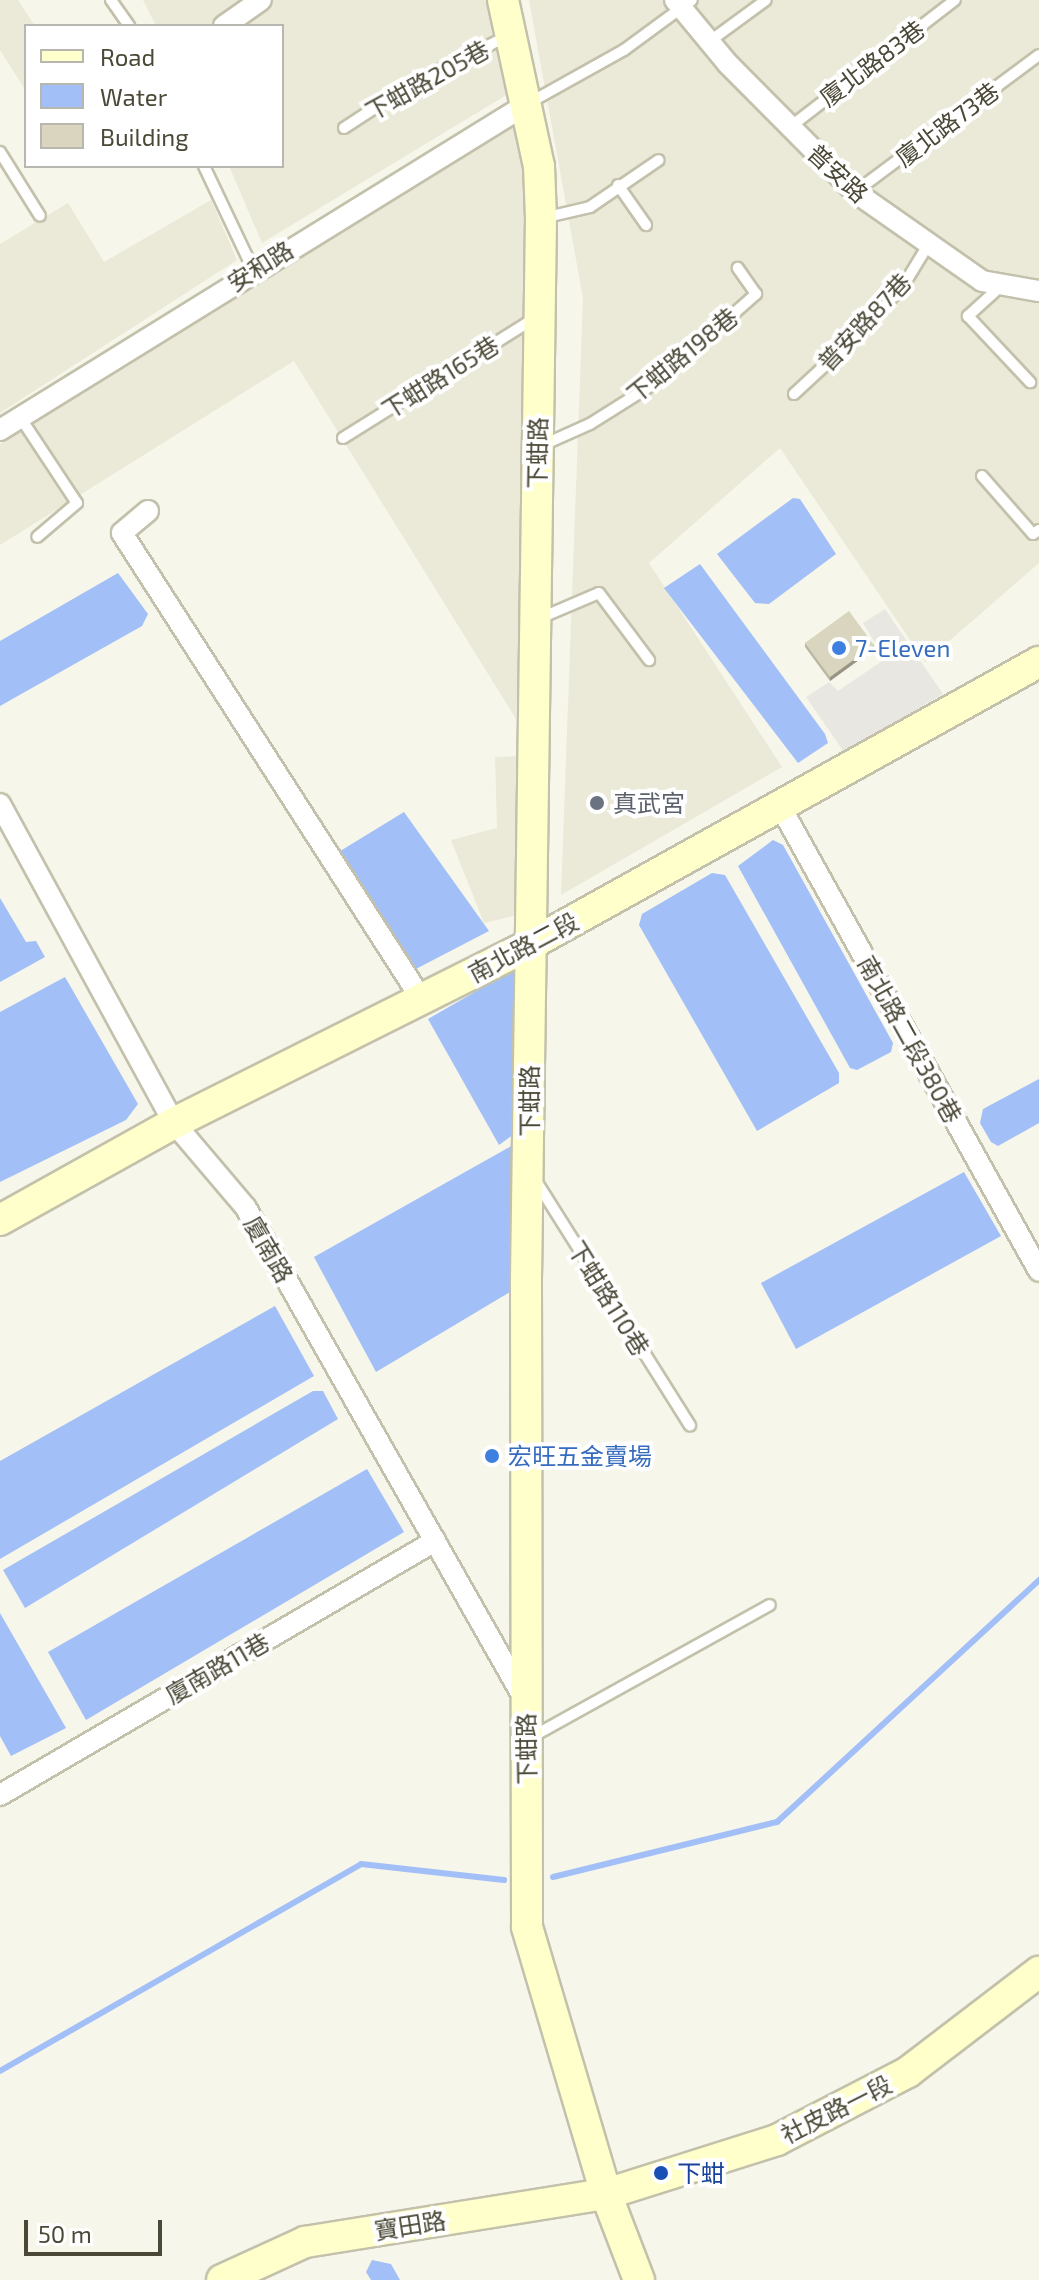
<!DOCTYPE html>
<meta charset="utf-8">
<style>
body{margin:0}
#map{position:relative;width:1039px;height:2280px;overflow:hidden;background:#f6f6ea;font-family:"Exo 2","Noto Sans TC",sans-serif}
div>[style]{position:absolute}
.residential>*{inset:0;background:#ebe9d8}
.parking>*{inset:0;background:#e8e7e2}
.water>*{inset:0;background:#a2bff7}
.stream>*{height:6px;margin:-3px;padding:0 3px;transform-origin:3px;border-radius:3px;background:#a2bff7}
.roads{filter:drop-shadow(2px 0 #c3c1ab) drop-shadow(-2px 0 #c3c1ab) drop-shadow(0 2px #c3c1ab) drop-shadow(0 -2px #c3c1ab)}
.lane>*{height:10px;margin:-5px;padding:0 5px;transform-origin:5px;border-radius:5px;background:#fff}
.street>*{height:20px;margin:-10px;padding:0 10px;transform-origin:10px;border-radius:10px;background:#fff}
.secondary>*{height:30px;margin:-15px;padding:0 15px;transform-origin:15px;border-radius:15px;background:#ffffcb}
.wall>*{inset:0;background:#bbb7a3}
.shaded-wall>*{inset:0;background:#989585}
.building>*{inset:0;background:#d9d5be}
.dots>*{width:22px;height:22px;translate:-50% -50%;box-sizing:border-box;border:4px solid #fff;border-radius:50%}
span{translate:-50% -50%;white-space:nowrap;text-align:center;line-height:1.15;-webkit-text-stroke:8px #fff;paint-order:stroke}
.street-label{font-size:24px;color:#4b4837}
.shop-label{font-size:24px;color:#366cbe}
.left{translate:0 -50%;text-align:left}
.worship-label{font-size:24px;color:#5b616d}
.transit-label{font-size:24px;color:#164399}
.legend{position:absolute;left:24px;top:24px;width:260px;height:144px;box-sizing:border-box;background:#fff;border:2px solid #b7b6af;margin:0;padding:10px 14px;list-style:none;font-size:24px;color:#4b4837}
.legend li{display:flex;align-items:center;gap:16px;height:40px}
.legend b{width:40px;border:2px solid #b7b6af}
.scale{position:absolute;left:24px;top:2220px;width:138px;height:36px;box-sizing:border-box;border:4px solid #4b4837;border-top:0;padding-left:10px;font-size:24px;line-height:28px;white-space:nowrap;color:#4b4837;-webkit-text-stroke:6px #fff;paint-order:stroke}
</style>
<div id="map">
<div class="residential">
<i style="clip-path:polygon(0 0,18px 0,35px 26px,26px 26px,26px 91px,0 50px)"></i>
<i style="clip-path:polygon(143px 0,497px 0,518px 88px,262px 243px,229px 166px,282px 166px,282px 26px,156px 26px)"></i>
<i style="clip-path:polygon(529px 0,1039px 0,1039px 563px,925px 662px,780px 448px,649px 563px,782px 767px,561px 895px,583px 298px)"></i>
<i style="clip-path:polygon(524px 119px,535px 203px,521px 727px,294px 361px,0 545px,0 444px)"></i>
<i style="clip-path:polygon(211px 200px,237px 260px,0 413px,0 244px,68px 203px,104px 262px)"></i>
<i style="clip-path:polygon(524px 756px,526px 913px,484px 923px,451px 840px,497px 828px,495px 757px)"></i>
</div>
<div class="parking">
<i style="clip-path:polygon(885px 609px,943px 694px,844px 752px,806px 697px,829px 682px,838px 691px,885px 659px,863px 623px)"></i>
</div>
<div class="water">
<i style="clip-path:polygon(793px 498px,800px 499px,836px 554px,769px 604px,755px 603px,717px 554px)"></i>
<i style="clip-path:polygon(700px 564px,825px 734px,828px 743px,798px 763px,664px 588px)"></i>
<i style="clip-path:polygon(118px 573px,148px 614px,142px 626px,0 706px,0 641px)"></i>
<i style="clip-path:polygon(404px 812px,489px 931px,412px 971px,337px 853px)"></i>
<i style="clip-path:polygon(773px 840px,783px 845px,893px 1043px,891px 1052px,857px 1070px,850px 1068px,738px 866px)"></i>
<i style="clip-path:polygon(712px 873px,725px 875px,839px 1073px,839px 1083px,757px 1131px,639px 925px,642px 914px)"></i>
<i style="clip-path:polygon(0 898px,26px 942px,36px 941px,45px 957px,0 982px)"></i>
<i style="clip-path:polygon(515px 969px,514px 1134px,499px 1145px,428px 1019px)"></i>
<i style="clip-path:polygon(65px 977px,138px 1104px,126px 1120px,0 1182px,0 1012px)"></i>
<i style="clip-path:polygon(1039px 1079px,1039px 1123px,998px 1146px,991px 1142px,980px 1123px,983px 1109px)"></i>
<i style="clip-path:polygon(513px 1145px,510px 1292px,376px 1372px,314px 1257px)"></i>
<i style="clip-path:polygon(964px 1172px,1001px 1236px,796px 1349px,761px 1283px)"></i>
<i style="clip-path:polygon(275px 1306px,314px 1376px,0 1559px,0 1461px)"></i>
<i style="clip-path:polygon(313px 1391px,323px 1391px,338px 1419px,25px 1608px,3px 1570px)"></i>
<i style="clip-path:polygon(367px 1469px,404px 1532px,86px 1720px,48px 1652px)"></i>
<i style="clip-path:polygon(0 1613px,66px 1728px,11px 1756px,0 1736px)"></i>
<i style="clip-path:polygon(372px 2260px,391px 2264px,400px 2280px,371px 2280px,366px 2272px)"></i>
</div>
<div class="stream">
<i style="left:553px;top:1877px;width:231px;rotate:-13.8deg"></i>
<i style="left:777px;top:1822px;width:357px;rotate:-42.7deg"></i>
<i style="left:0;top:2071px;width:416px;rotate:-29.8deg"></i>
<i style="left:361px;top:1864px;width:144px;rotate:6.4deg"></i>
</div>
<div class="roads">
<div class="lane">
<i style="left:111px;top:0;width:32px;rotate:55deg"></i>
<i style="left:710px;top:41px;width:69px;rotate:-36.2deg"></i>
<i style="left:529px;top:103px;width:109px;rotate:-29.2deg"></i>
<i style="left:624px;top:50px;width:84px;rotate:-36.3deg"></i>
<i style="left:790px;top:127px;width:208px;rotate:-37.6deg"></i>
<i style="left:344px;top:128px;width:86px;rotate:-33.1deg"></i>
<i style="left:416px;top:81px;width:100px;rotate:-26.1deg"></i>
<i style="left:0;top:152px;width:75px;rotate:58deg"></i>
<i style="left:204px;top:166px;width:114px;rotate:64.6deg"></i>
<i style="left:618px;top:185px;width:49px;rotate:55deg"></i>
<i style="left:855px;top:192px;width:229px;rotate:-36.7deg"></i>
<i style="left:543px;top:218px;width:48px;rotate:-13.2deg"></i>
<i style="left:590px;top:207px;width:83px;rotate:-34.3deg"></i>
<i style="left:1001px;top:286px;width:45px;rotate:137.7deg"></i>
<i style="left:968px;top:316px;width:91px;rotate:46.8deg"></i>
<i style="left:794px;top:394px;width:93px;rotate:-42.8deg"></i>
<i style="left:862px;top:331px;width:64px;rotate:-48.1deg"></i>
<i style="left:905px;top:283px;width:44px;rotate:-58.8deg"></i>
<i style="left:20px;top:417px;width:103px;rotate:56.5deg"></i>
<i style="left:77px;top:503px;width:52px;rotate:139.6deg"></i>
<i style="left:343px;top:438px;width:226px;rotate:-32deg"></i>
<i style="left:543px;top:445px;width:51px;rotate:-24.1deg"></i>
<i style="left:590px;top:424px;width:77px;rotate:-32.2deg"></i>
<i style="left:655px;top:383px;width:135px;rotate:-41.4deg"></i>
<i style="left:756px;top:294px;width:32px;rotate:-125deg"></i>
<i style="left:982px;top:476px;width:77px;rotate:48.7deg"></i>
<i style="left:1033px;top:534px;width:7px;rotate:-34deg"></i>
<i style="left:538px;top:619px;width:66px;rotate:-23.1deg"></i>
<i style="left:599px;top:593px;width:84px;rotate:53.3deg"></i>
<i style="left:536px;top:1181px;width:289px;rotate:57.8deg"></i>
<i style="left:530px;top:1738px;width:274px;rotate:-29deg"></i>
</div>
<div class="street">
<i style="left:675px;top:0;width:83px;rotate:50.4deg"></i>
<i style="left:728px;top:64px;width:180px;rotate:45.2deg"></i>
<i style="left:855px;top:192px;width:155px;rotate:35deg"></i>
<i style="left:982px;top:281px;width:58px;rotate:10deg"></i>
<i style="left:224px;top:26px;width:45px;rotate:-35.1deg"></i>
<i style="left:0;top:430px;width:616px;rotate:-31.73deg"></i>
<i style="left:148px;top:511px;width:34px;rotate:140deg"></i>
<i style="left:122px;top:533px;width:555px;rotate:57.28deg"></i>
<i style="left:0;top:804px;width:363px;rotate:61.4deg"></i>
<i style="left:174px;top:1123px;width:111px;rotate:49.7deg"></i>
<i style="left:246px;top:1208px;width:566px;rotate:60.44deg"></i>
<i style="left:780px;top:806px;width:532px;rotate:60.88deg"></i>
<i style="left:0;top:1795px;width:504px;rotate:-30.28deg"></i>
</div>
<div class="secondary">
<i style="left:503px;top:0;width:170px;rotate:77.8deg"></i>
<i style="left:539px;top:166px;width:52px;rotate:87.8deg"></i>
<i style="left:541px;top:218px;width:1066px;rotate:90.81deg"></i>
<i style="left:526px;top:1284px;width:643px;rotate:89.91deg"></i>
<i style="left:527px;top:1927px;width:278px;rotate:73.5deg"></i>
<i style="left:606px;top:2194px;width:92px;rotate:69deg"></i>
<i style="left:0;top:1220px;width:199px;rotate:-29.1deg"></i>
<i style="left:174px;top:1123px;width:399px;rotate:-26.6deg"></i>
<i style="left:531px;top:944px;width:581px;rotate:-29.04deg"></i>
<i style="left:222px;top:2280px;width:91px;rotate:-24.6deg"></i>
<i style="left:305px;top:2242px;width:305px;rotate:-9.1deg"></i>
<i style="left:606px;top:2194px;width:179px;rotate:-17.5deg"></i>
<i style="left:777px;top:2140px;width:148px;rotate:-27.4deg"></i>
<i style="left:908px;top:2072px;width:165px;rotate:-37.4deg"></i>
</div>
</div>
<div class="wall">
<i style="clip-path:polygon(805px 643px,874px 649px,830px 681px,805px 647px)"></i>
</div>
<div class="shaded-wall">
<i style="clip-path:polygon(874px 645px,874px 649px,830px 681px,830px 677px)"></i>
</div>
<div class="building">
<i style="clip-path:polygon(849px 611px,874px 645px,830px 677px,805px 643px)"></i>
</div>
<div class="dots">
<i style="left:839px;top:648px;background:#3f7fe0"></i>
<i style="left:597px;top:803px;background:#6b7280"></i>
<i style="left:492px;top:1456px;background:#3f7fe0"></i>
<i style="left:661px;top:2173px;background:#1a4fb4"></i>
</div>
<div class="street-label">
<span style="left:872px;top:63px;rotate:-37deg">廈北路83巷</span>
<span style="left:427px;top:80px;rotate:-29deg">下蚶路205巷</span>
<span style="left:947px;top:124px;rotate:-37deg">廈北路73巷</span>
<span style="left:838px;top:173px;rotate:43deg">普安路</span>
<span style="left:260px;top:266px;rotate:-32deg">安和路</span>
<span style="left:864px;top:322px;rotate:-47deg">普安路87巷</span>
<span style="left:682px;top:355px;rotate:-39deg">下蚶路198巷</span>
<span style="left:440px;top:377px;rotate:-32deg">下蚶路165巷</span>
<span style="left:537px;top:453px;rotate:-89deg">下蚶路</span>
<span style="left:523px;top:947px;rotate:-28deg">南北路二段</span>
<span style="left:910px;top:1039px;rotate:61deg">南北路二段380巷</span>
<span style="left:529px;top:1101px;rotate:-90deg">下蚶路</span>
<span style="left:269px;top:1249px;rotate:60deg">廈南路</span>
<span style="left:609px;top:1298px;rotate:58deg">下蚶路110巷</span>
<span style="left:217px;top:1668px;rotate:-30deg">廈南路11巷</span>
<span style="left:526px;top:1749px;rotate:-91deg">下蚶路</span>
<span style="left:836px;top:2109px;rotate:-27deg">社皮路一段</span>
<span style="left:410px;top:2225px;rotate:-9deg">寶田路</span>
</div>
<div class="shop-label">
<span class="left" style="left:855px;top:648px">7-Eleven</span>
<span class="left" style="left:508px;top:1456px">宏旺五金賣場</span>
</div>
<div class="worship-label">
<span class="left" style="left:613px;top:803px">真武宮</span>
</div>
<div class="transit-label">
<span class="left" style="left:677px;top:2173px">下蚶</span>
</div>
<ul class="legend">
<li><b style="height:10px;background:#ffffcb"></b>Road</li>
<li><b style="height:22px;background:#a2bff7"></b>Water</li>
<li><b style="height:22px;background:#d9d5be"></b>Building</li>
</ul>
<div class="scale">50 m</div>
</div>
